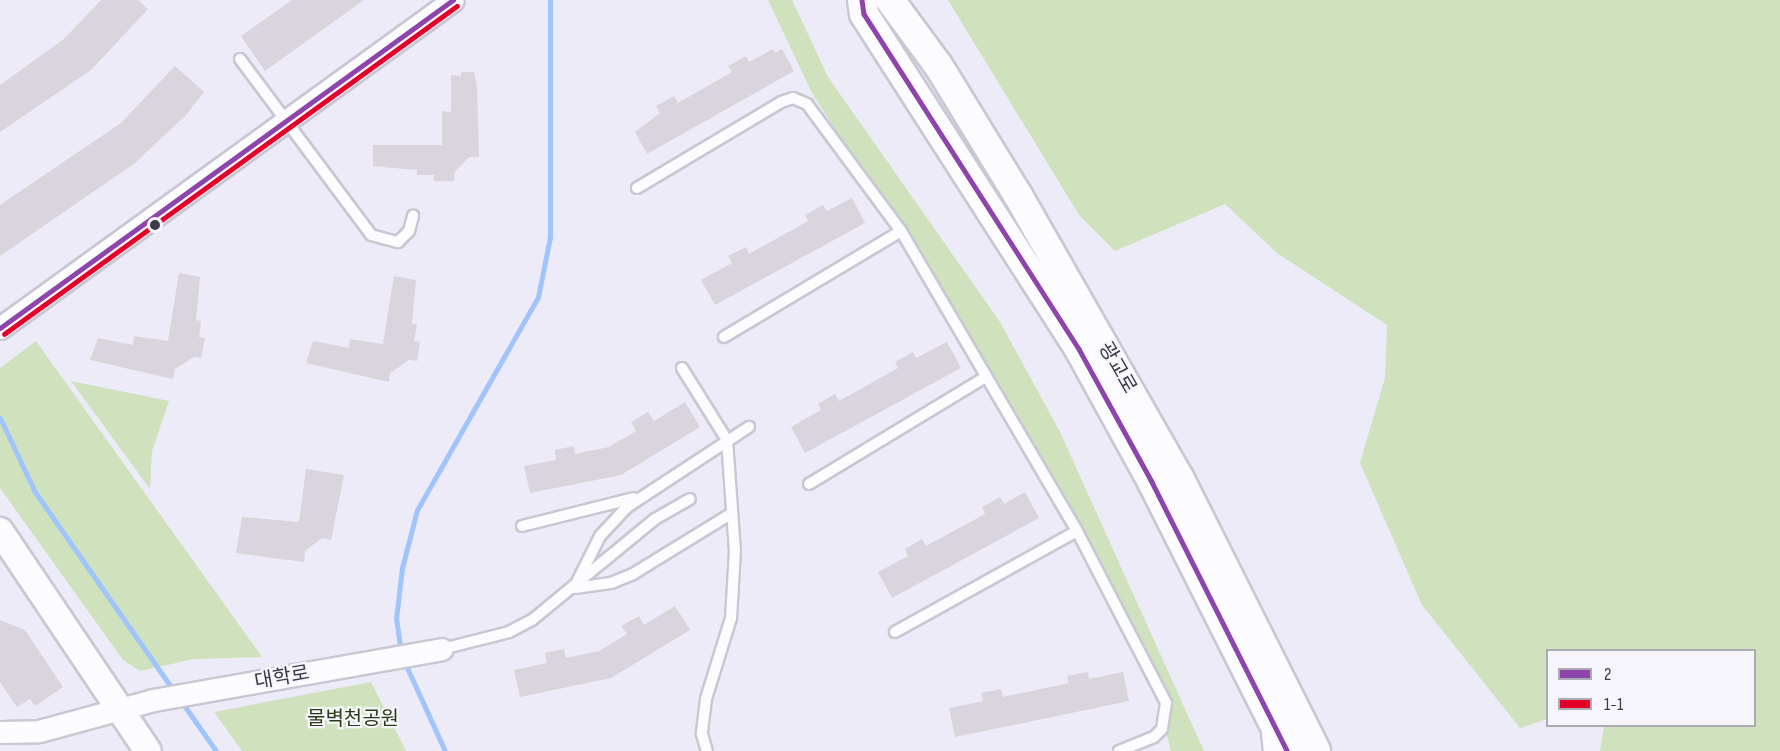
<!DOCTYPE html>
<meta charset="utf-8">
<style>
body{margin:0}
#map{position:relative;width:1780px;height:751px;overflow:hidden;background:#ecebf7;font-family:"Sofia Sans Condensed","Noto Sans KR",sans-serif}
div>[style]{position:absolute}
.green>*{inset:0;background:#cfe2bd}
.stream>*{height:5px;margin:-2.5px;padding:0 2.5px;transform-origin:2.5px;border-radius:2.5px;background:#a0c4fc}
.building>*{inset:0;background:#dad4dd}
.roads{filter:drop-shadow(2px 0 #c9c7d3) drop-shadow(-2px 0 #c9c7d3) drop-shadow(0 2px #c9c7d3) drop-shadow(0 -2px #c9c7d3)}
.service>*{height:10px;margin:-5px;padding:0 5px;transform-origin:5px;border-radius:5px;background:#fcfcfe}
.minor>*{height:21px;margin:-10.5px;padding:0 10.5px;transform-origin:10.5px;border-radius:10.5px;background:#fcfcfe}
.tertiary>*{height:26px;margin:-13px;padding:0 13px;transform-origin:13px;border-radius:13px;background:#fcfcfe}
.secondary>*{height:28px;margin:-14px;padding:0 14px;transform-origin:14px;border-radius:14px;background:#fcfcfe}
.trunk>*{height:33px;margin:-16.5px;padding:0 16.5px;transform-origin:16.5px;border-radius:16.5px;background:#fcfcfe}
.bus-1>*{height:4.5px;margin:-2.25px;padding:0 2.25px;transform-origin:2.25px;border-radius:2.25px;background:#8e44ad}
.bus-2>*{height:4.5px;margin:-2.25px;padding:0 2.25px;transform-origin:2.25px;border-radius:2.25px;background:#e4002b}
.dots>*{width:16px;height:16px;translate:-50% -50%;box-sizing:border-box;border:3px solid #f6f5fb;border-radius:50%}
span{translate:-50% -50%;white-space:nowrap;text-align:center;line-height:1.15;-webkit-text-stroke:4.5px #f6f5fb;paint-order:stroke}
.street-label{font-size:20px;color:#3d3b47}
.park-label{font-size:20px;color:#2d3c17}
.legend{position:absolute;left:1546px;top:649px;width:210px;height:78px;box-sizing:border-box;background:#f6f5fb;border:2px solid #acabb3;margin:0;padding:8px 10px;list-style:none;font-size:18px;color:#3d3b47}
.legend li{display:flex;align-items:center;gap:12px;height:30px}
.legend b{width:30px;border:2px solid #acabb3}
</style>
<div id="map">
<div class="green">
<i style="clip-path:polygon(768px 0,792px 0,828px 77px,1000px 322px,1060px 432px,1204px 751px,1171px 751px,1154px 687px,968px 336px,812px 93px)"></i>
<i style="clip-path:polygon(948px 0,1780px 0,1780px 751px,1600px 751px,1604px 726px,1754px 726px,1754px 650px,1548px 650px,1547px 719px,1520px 728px,1422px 605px,1360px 463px,1385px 378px,1387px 325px,1277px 253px,1225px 204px,1115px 251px,1079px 215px)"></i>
<i style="clip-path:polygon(36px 341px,262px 657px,194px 659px,140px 671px,123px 660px,0 488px,0 368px)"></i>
<i style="clip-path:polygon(71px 381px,169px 401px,152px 451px,150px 489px)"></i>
<i style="clip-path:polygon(371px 682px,406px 751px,242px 751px,214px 712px)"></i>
</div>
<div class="stream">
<i style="left:0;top:418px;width:82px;rotate:64.7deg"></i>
<i style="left:35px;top:492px;width:243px;rotate:55.1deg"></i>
<i style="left:401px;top:653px;width:34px;rotate:-98deg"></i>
<i style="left:396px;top:619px;width:51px;rotate:-83.3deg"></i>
<i style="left:402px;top:568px;width:60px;rotate:-75.5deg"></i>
<i style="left:417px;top:510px;width:245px;rotate:-60.4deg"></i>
<i style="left:538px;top:297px;width:61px;rotate:-78.7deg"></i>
<i style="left:550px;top:237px;width:237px;rotate:-90deg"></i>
<i style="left:404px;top:661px;width:99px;rotate:65.5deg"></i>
<i style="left:181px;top:701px;width:61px;rotate:55deg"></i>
</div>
<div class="building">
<i style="clip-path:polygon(101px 0,138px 0,148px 9px,91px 70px,0 132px,0 85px,64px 39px)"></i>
<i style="clip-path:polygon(292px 0,364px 0,265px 71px,241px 36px)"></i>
<i style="clip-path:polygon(773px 49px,775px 53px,782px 49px,794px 71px,647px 154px,635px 132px,660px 113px,656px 106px,674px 96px,678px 103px,732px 72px,728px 66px,746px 56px,749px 62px)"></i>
<i style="clip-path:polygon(175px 66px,204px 92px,186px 115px,135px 163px,0 256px,0 205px,121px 123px)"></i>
<i style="clip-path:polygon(461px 72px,474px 72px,477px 87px,479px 157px,469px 157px,454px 173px,454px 181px,434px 181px,434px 175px,417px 175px,417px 170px,373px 166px,373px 145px,442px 145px,442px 111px,451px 112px,451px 75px,461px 76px)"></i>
<i style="clip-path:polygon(852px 198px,865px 223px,715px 305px,701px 280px,732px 263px,728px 256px,746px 247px,749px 254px,808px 221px,805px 215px,823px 205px,827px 211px)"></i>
<i style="clip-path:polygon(179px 273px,200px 277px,196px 320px,201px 321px,199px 337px,205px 338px,201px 358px,194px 357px,175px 369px,173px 379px,90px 360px,98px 338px,133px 345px,134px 336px,168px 341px)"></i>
<i style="clip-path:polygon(394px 276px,416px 280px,412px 324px,417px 324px,414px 341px,420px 342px,417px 361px,409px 360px,390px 373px,389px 382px,306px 363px,313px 341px,349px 348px,350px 339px,383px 344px)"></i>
<i style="clip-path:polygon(947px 342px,961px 368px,805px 453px,791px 427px,821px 410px,818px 404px,835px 394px,839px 401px,898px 368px,895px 362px,913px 352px,916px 358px)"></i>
<i style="clip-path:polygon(685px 402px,700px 427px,621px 475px,530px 493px,524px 466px,556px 460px,555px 450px,574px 446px,575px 454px,609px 447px,636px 431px,631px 422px,648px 412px,654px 421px)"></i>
<i style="clip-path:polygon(306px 469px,344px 475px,331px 540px,322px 538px,305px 551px,304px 562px,236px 553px,242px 517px,299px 522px)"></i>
<i style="clip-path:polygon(1025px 492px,1039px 518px,892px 598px,878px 572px,908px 556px,905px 549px,922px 539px,926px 546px,985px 514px,982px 507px,1000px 497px,1004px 504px)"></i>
<i style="clip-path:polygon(675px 606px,690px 630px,611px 678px,520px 697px,514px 670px,547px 663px,545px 653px,564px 649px,566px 658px,599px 651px,627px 634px,621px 626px,639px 616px,644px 625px)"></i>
<i style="clip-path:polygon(0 620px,25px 630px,63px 687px,35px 706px,30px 699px,17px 707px,0 682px)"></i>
<i style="clip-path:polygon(1088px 672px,1089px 679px,1123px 672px,1129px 701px,955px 737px,949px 708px,983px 701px,981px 693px,1001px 689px,1003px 697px,1069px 683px,1067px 676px)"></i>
</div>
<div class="roads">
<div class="service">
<i style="left:240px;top:59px;width:219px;rotate:53.3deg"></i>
<i style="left:371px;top:235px;width:28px;rotate:15deg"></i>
<i style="left:398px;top:242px;width:16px;rotate:-45deg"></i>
<i style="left:409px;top:231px;width:16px;rotate:-75deg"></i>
<i style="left:637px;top:188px;width:168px;rotate:-30.8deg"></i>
<i style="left:781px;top:102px;width:13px;rotate:-18deg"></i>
<i style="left:793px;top:98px;width:15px;rotate:23deg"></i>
<i style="left:807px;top:104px;width:158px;rotate:53.5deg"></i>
<i style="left:901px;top:231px;width:348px;rotate:59.6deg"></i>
<i style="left:1077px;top:531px;width:194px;rotate:62.6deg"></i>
<i style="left:1166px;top:703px;width:26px;rotate:99deg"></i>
<i style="left:1162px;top:729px;width:11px;rotate:135deg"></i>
<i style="left:1154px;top:737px;width:38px;rotate:158deg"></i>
<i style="left:724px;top:337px;width:206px;rotate:-30.9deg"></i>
<i style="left:682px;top:368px;width:85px;rotate:58deg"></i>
<i style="left:727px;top:440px;width:111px;rotate:85.9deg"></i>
<i style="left:735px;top:551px;width:67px;rotate:93.4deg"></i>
<i style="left:731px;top:618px;width:85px;rotate:107.2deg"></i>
<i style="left:706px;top:699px;width:35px;rotate:97deg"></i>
<i style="left:702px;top:734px;width:18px;rotate:74deg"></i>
<i style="left:809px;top:484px;width:207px;rotate:-31.2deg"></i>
<i style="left:522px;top:526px;width:115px;rotate:-14deg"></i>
<i style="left:577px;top:582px;width:51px;rotate:-63.4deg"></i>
<i style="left:600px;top:536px;width:40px;rotate:-47deg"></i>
<i style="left:627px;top:507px;width:146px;rotate:-33.3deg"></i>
<i style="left:575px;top:588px;width:36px;rotate:-8deg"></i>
<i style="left:611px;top:583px;width:24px;rotate:-22deg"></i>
<i style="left:633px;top:574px;width:116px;rotate:-31.6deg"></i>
<i style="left:895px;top:632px;width:208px;rotate:-29deg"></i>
<i style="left:442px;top:649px;width:69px;rotate:-14.2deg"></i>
<i style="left:509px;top:632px;width:26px;rotate:-28deg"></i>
<i style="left:532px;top:620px;width:159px;rotate:-39.4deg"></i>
<i style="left:655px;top:519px;width:40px;rotate:-29.7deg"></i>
</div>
<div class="minor">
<i style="left:0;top:328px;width:559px;rotate:-35.91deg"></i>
<i style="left:0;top:732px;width:39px;rotate:-1deg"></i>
<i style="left:39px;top:731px;width:118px;rotate:-15.2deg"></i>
<i style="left:153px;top:700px;width:293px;rotate:-10deg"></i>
</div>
<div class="tertiary">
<i style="left:0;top:531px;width:265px;rotate:56.1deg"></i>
</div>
<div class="secondary">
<i style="left:862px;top:0;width:14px;rotate:82deg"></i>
<i style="left:864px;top:14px;width:398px;rotate:57.3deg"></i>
<i style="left:1079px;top:349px;width:152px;rotate:61.2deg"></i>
<i style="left:1152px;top:482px;width:301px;rotate:63.3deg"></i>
<i style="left:890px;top:0;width:81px;rotate:53.6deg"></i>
<i style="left:938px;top:65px;width:155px;rotate:58.5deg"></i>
<i style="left:1019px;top:197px;width:322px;rotate:60.3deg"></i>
<i style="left:1179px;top:477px;width:306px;rotate:63.4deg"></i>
</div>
<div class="trunk">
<i style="left:1278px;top:732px;width:19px;rotate:84deg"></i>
</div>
</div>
<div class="bus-1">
<i style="left:862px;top:0;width:14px;rotate:82deg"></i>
<i style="left:864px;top:14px;width:398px;rotate:57.3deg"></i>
<i style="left:1079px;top:349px;width:152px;rotate:61.2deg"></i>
<i style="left:1152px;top:482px;width:301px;rotate:63.3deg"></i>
<i style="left:0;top:328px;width:559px;rotate:-35.91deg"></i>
</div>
<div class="bus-2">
<i style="left:4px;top:334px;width:559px;rotate:-35.91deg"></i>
</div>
<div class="dots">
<i style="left:155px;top:225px;background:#3d3b47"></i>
</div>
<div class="street-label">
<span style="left:1117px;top:368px;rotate:60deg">광교로</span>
<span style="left:282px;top:678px;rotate:-10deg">대학로</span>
</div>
<div class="park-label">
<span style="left:353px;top:719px">물벽천공원</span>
</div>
<ul class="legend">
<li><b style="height:8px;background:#8e44ad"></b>2</li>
<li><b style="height:8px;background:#e4002b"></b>1-1</li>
</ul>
</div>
